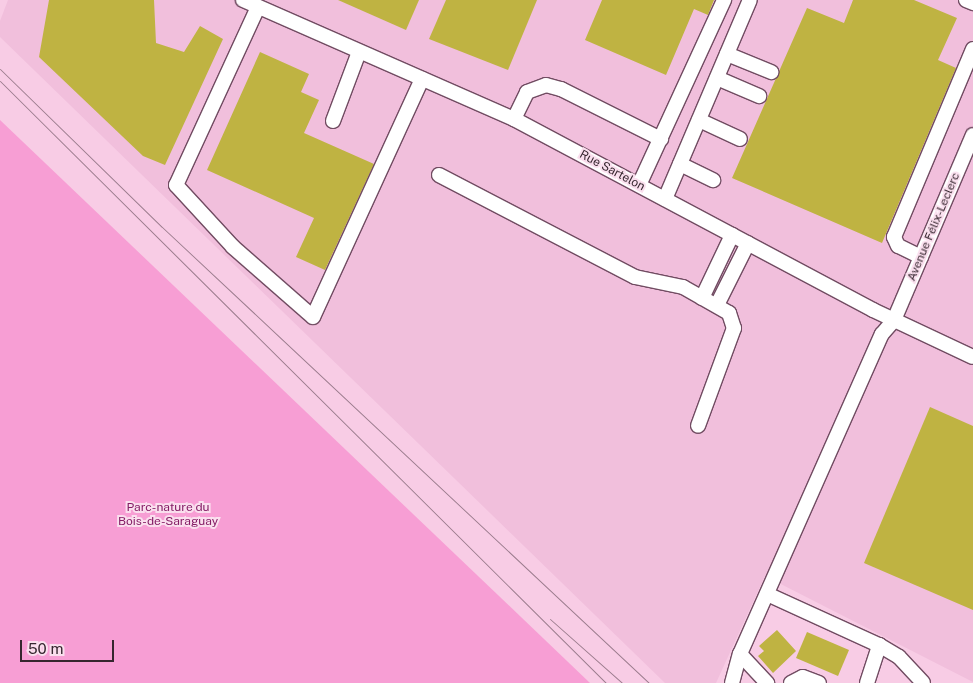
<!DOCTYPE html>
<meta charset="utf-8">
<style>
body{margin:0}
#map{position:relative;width:973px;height:683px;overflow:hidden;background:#f8cce5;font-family:"Public Sans",sans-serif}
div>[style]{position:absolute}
.built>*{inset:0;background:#f1bfdc}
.green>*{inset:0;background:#f79ed4}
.building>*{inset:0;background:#bfb342}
.roads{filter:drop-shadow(1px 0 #714c62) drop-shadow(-1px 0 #714c62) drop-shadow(0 1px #714c62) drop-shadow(0 -1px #714c62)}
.minor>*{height:14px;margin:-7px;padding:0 7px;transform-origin:7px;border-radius:7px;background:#fff}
.tram>*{height:1px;margin:-0.5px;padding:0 0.5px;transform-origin:0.5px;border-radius:0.5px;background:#9b7c8d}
span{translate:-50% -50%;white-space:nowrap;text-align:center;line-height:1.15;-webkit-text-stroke:4px #fadfee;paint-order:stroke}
.street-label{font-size:12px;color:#36262f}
.park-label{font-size:12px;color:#841c65}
.scale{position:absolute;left:20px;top:640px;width:94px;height:22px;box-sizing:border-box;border:2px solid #36262f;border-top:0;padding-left:6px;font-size:15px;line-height:18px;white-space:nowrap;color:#36262f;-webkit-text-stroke:4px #fadfee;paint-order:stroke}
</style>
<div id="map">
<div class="built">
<i style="clip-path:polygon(8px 0,973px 0,973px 682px,765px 576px,716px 683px,665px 683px,0 37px,0 21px)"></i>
</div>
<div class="green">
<i style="clip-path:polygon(0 120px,521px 617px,590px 683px,0 683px)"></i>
</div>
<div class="building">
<i style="clip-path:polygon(49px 0,154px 0,156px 43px,184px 52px,200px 26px,223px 39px,165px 165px,143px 156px,39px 57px)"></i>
<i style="clip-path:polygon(338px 0,419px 0,406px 30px)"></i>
<i style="clip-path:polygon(446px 0,537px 0,508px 70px,429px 39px)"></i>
<i style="clip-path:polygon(602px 0,714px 0,708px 15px,694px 9px,666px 75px,585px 40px)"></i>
<i style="clip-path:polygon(853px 0,914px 0,957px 18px,938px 60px,956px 68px,882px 243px,732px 178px,807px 8px,844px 23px)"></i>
<i style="clip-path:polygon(260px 52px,309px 74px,301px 92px,319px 100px,304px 133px,374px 164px,325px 270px,296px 257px,314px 218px,207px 170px)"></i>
<i style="clip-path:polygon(930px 407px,973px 426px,973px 610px,864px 563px)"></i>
<i style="clip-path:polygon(777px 630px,796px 651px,773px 673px,758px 656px,764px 651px,759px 646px)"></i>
<i style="clip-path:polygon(807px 632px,849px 650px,838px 676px,796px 658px)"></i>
</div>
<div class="roads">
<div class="minor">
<i style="left:243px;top:0;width:296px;rotate:23.7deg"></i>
<i style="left:514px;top:119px;width:407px;rotate:28deg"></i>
<i style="left:873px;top:310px;width:110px;rotate:25.2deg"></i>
<i style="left:966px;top:0;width:8px;rotate:23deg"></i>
<i style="left:258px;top:7px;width:196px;rotate:114.7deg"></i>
<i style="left:176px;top:185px;width:84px;rotate:47.4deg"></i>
<i style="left:233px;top:247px;width:106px;rotate:41.2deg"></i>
<i style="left:313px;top:317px;width:262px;rotate:-65.4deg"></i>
<i style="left:727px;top:54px;width:48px;rotate:22.2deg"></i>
<i style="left:717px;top:78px;width:46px;rotate:23.2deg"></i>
<i style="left:514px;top:119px;width:30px;rotate:-64deg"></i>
<i style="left:527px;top:92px;width:20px;rotate:-20deg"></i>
<i style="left:546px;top:85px;width:16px;rotate:15deg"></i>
<i style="left:561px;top:89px;width:112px;rotate:26.6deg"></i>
<i style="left:699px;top:120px;width:45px;rotate:24.9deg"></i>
<i style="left:333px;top:121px;width:74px;rotate:-69.4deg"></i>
<i style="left:680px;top:164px;width:37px;rotate:26deg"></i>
<i style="left:439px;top:175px;width:221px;rotate:27.5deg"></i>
<i style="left:635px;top:277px;width:49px;rotate:11.8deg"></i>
<i style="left:683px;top:287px;width:53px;rotate:29.5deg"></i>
<i style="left:729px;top:313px;width:16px;rotate:72deg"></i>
<i style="left:734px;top:328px;width:104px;rotate:110.2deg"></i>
<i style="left:639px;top:185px;width:204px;rotate:-65.3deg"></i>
<i style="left:665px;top:199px;width:216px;rotate:-66.9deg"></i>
<i style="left:921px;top:257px;width:25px;rotate:-154deg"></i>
<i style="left:898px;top:246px;width:10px;rotate:-114deg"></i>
<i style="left:894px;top:237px;width:204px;rotate:-67.2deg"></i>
<i style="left:702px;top:298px;width:70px;rotate:-64.5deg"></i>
<i style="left:717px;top:305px;width:69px;rotate:-63.4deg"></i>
<i style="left:767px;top:594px;width:123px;rotate:24.5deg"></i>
<i style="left:879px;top:645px;width:23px;rotate:31deg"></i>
<i style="left:899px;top:657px;width:35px;rotate:47deg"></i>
<i style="left:740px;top:654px;width:40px;rotate:47deg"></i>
<i style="left:732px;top:683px;width:30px;rotate:-75deg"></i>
<i style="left:740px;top:654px;width:350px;rotate:-66.1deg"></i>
<i style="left:882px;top:334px;width:18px;rotate:-49deg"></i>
<i style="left:894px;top:320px;width:201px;rotate:-66.9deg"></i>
<i style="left:791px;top:683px;width:13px;rotate:-27deg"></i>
<i style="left:803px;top:677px;width:17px;rotate:21deg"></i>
<i style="left:867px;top:683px;width:40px;rotate:-72deg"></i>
</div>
</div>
<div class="tram">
<i style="left:0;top:69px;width:226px;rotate:44.3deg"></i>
<i style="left:162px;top:227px;width:667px;rotate:43.12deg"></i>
<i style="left:0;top:81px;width:854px;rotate:44.81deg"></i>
<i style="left:550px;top:619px;width:96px;rotate:41.6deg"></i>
</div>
<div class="street-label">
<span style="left:612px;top:171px;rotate:28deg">Rue Sartelon</span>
<span style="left:934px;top:227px;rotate:-67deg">Avenue Félix-Leclerc</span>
</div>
<div class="park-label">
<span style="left:168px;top:515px">Parc-nature du<br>Bois-de-Saraguay</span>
</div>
<div class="scale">50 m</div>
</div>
